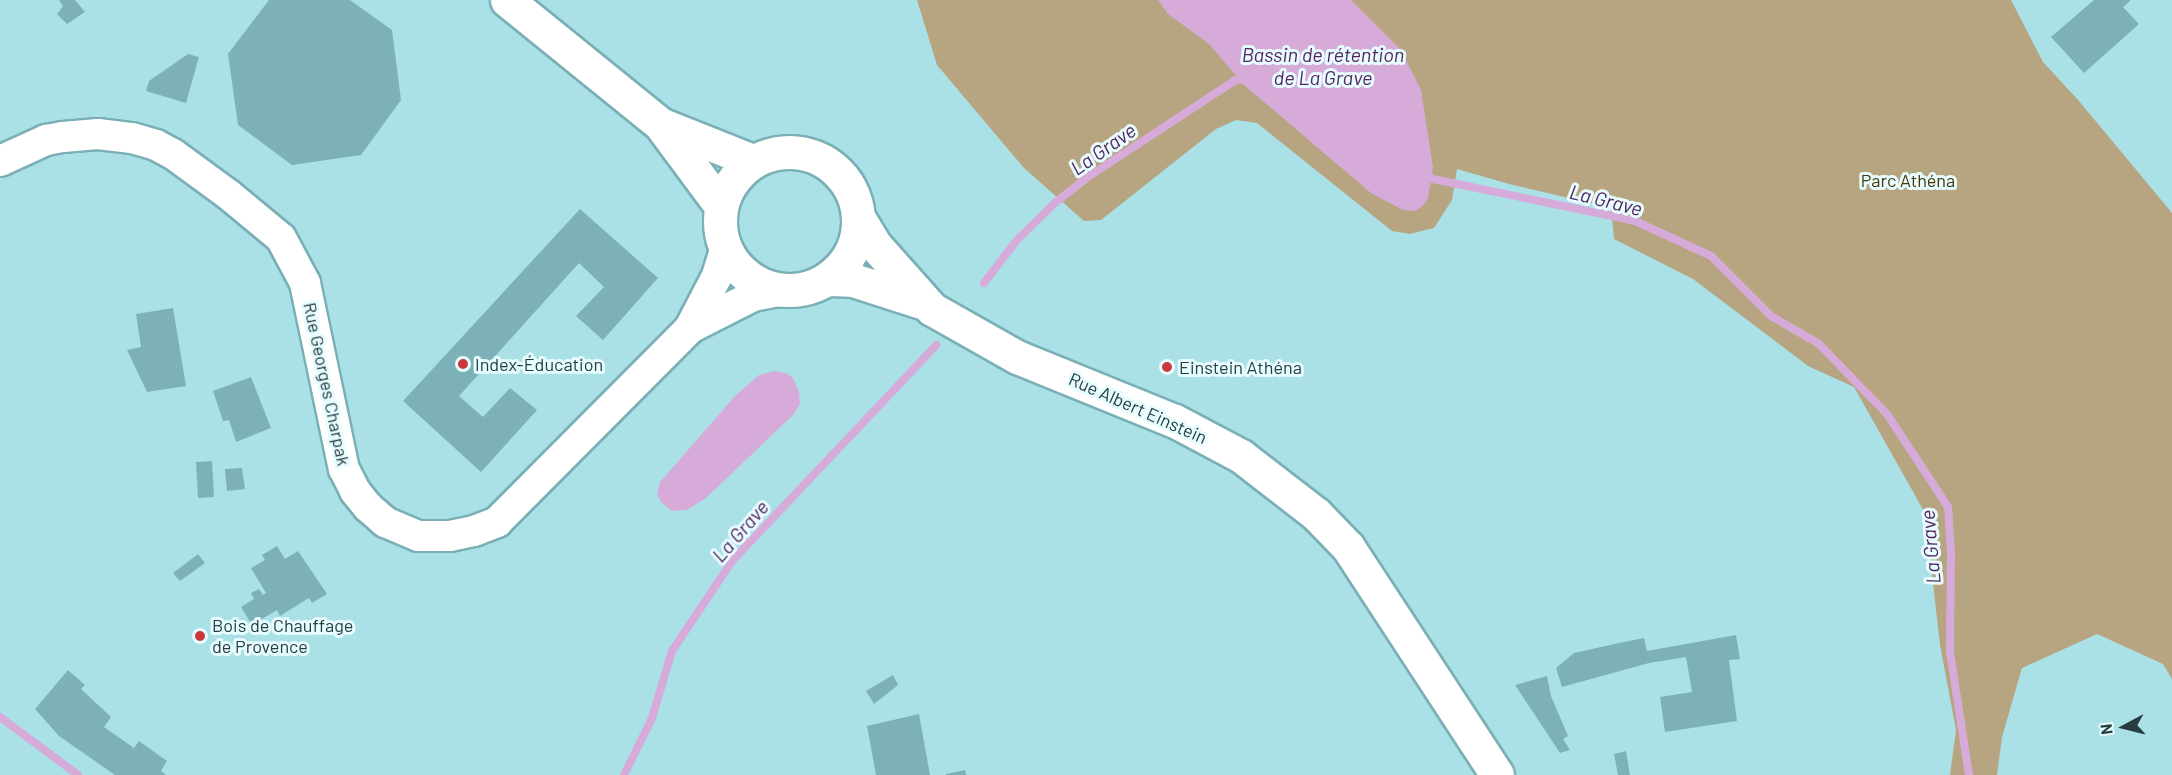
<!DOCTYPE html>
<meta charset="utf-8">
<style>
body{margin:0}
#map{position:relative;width:2172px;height:775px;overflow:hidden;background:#aae1e7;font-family:Barlow,sans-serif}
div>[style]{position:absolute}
.green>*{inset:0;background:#b7a581}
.water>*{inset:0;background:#d6abda}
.stream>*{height:8px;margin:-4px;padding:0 4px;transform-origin:4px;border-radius:4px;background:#d6abda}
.building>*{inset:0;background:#7cb2b7}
.roads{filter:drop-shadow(2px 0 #7ab0b5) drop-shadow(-2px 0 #7ab0b5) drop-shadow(0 2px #7ab0b5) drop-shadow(0 -2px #7ab0b5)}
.minor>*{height:30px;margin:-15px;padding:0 15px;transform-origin:15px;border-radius:15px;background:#fff}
.tertiary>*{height:33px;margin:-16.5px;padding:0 16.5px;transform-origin:16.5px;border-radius:16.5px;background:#fff}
.tertiary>.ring{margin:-16.5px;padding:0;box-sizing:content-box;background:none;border:33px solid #fff;border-radius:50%}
.dots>*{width:16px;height:16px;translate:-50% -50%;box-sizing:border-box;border:3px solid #e6fcfe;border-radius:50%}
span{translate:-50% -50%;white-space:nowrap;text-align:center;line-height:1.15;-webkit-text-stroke:6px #e6fcfe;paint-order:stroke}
.park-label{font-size:18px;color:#483405}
.poi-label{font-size:18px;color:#273d3f}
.left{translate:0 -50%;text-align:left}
.street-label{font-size:18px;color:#273d3f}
.water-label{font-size:20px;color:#57245c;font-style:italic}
.north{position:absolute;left:2094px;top:697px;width:60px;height:60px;-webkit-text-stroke:4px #e6fcfe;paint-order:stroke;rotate:263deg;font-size:16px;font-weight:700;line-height:24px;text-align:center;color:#273d3f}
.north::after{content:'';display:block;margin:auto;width:21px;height:27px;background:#273d3f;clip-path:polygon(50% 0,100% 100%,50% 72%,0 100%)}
</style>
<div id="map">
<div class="green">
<i style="clip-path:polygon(917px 0,2011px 0,2043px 62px,2079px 101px,2172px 213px,2172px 679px,2163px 664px,2097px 634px,2022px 668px,2002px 737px,1997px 775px,1950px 775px,1956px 730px,1940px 645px,1925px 513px,1854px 387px,1808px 366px,1693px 279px,1614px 239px,1611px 208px,1509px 184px,1457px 169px,1452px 200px,1434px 228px,1410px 234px,1392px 231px,1257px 123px,1236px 120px,1216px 129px,1101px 220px,1084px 221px,1024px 168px,937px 65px)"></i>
</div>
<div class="water">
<i style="clip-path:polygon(1158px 0,1351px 0,1401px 50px,1421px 90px,1433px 167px,1428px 198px,1423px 206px,1415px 211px,1403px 210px,1371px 193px,1244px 85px,1209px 44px,1168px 14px)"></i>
<i style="clip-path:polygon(774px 371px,786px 373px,793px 378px,799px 392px,800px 404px,794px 414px,706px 498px,687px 510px,672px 511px,661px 502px,657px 494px,660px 482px,735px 396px,759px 375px)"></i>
</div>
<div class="stream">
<i style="left:1425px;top:173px;width:10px;rotate:37deg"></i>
<i style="left:1433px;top:179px;width:206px;rotate:11.7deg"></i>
<i style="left:1635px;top:221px;width:84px;rotate:24.7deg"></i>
<i style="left:1711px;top:256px;width:85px;rotate:45deg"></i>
<i style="left:1771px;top:316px;width:54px;rotate:29.9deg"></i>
<i style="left:1818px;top:343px;width:99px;rotate:45.8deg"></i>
<i style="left:1887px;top:414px;width:111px;rotate:56.7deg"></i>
<i style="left:1948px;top:507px;width:45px;rotate:86.2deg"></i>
<i style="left:1951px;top:552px;width:100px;rotate:90.6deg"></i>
<i style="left:1950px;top:652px;width:124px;rotate:81.2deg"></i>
<i style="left:984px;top:283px;width:54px;rotate:-52.5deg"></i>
<i style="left:1017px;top:240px;width:54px;rotate:-44.3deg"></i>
<i style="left:1056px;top:202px;width:41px;rotate:-38deg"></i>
<i style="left:1088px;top:177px;width:175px;rotate:-33.3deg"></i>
<i style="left:1234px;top:81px;width:17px;rotate:-13deg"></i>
<i style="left:0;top:717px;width:97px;rotate:36.6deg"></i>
<i style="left:624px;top:775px;width:64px;rotate:-63.8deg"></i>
<i style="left:652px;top:718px;width:70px;rotate:-73.4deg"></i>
<i style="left:672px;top:651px;width:110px;rotate:-56.2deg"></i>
<i style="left:733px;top:560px;width:296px;rotate:-46.6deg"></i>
</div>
<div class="building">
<i style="clip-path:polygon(59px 0,75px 0,85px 12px,67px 24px,57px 14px,63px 6px)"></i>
<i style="clip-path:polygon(269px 0,350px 0,392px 30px,401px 100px,361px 155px,292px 165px,238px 125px,228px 54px)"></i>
<i style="clip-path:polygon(2094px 0,2131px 0,2123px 7px,2139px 24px,2084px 73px,2051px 37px)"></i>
<i style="clip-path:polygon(188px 54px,199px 57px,186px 103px,146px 91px,149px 81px)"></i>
<i style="clip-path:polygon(580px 209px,658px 278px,603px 340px,576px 316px,604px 287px,579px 263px,459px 396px,483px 417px,510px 388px,537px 410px,481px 472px,403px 401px)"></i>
<i style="clip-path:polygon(173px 308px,186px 386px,147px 392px,127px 350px,141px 347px,136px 314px)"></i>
<i style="clip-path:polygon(251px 377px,271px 428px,236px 442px,229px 420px,223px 421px,213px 391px)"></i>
<i style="clip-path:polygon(212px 461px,214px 497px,198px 498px,196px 462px)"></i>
<i style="clip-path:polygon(242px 468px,245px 489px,227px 491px,225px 469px)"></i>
<i style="clip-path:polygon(277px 546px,285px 559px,298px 551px,327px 594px,312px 603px,309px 598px,280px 616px,277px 610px,252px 625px,241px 607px,254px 599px,251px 593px,259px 589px,263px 595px,266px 593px,251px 568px,265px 560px,262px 555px)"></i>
<i style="clip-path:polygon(198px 554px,205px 563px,180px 581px,173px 573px)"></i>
<i style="clip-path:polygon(1736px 635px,1740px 659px,1729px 660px,1737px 721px,1665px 732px,1660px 697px,1692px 692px,1686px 657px,1649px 663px,1562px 687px,1556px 668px,1574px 653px,1619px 643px,1644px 638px,1647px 651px)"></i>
<i style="clip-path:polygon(68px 670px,85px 685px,81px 689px,111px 717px,104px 727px,134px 748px,139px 741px,167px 761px,161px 771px,166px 775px,115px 775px,59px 736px,35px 709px)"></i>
<i style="clip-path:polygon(893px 675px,898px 685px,874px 704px,866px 691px)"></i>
<i style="clip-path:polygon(1547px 676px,1551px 696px,1568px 736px,1563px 739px,1570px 750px,1560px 753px,1515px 685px)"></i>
<i style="clip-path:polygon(919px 714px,930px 775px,876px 775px,867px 726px)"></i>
<i style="clip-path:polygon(1626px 751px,1630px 775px,1618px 775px,1614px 754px)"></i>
<i style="clip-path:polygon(965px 770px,966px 775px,946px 775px,946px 774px)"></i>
</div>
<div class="roads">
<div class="minor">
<i style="left:0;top:161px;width:51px;rotate:-24.5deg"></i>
<i style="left:46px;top:140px;width:17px;rotate:-10deg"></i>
<i style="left:63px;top:137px;width:35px;rotate:-5deg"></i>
<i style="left:98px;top:134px;width:34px;rotate:7deg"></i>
<i style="left:132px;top:138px;width:25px;rotate:16deg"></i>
<i style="left:156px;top:145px;width:19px;rotate:28deg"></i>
<i style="left:173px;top:154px;width:69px;rotate:36.2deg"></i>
<i style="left:229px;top:195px;width:67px;rotate:39.6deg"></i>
<i style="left:281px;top:238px;width:51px;rotate:61.9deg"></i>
<i style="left:305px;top:283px;width:190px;rotate:78.2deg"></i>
<i style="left:344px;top:469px;width:25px;rotate:63deg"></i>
<i style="left:355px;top:491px;width:21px;rotate:51deg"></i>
<i style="left:368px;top:507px;width:23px;rotate:41deg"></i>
<i style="left:385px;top:522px;width:36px;rotate:23deg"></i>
<i style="left:418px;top:536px;width:32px"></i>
<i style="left:450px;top:536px;width:25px;rotate:-12deg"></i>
<i style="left:474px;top:531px;width:25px;rotate:-21deg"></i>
<i style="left:497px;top:522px;width:274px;rotate:-45.1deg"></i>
<i style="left:690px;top:328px;width:59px;rotate:-62.6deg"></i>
<i style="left:717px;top:276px;width:27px;rotate:-73deg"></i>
<i style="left:690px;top:328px;width:71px;rotate:-26.9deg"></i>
<i style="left:753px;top:296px;width:26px;rotate:-11deg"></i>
</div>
<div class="tertiary">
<i style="left:507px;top:0;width:197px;rotate:39deg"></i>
<i style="left:660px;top:124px;width:102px;rotate:53.4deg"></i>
<i style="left:660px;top:124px;width:100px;rotate:21.7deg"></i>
<i class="ring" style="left:720px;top:152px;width:105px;height:105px"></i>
<i style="left:858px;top:217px;width:31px;rotate:59deg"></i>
<i style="left:874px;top:244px;width:87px;rotate:48.3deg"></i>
<i style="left:932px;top:309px;width:98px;rotate:29.5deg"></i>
<i style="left:1017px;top:357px;width:170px;rotate:22.1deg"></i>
<i style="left:1175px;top:421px;width:75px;rotate:27.9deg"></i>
<i style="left:1241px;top:456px;width:95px;rotate:37.7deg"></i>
<i style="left:1316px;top:514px;width:46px;rotate:45.9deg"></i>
<i style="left:1348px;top:547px;width:272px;rotate:56.8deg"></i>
<i style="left:828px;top:279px;width:25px;rotate:2deg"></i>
<i style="left:853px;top:280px;width:75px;rotate:17.9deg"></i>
</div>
</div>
<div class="dots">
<i style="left:463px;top:364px;background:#c8393c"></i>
<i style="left:1167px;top:367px;background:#c8393c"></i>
<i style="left:200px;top:636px;background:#c8393c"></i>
</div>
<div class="park-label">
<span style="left:1908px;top:180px">Parc Athéna</span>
</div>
<div class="poi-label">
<span class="left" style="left:475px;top:364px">Index-Éducation</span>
<span class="left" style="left:1179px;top:367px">Einstein Athéna</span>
<span class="left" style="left:212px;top:636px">Bois de Chauffage<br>de Provence</span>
</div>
<div class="street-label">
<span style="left:327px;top:384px;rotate:78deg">Rue Georges Charpak</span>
<span style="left:1138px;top:408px;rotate:24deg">Rue Albert Einstein</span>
</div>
<div class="water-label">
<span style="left:1323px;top:66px">Bassin de rétention<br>de La Grave</span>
<span style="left:1103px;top:149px;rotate:-35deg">La Grave</span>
<span style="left:1606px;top:200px;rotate:14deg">La Grave</span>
<span style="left:740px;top:531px;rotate:-49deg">La Grave</span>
<span style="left:1930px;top:547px;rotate:-95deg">La Grave</span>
</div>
<div class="north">N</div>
</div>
